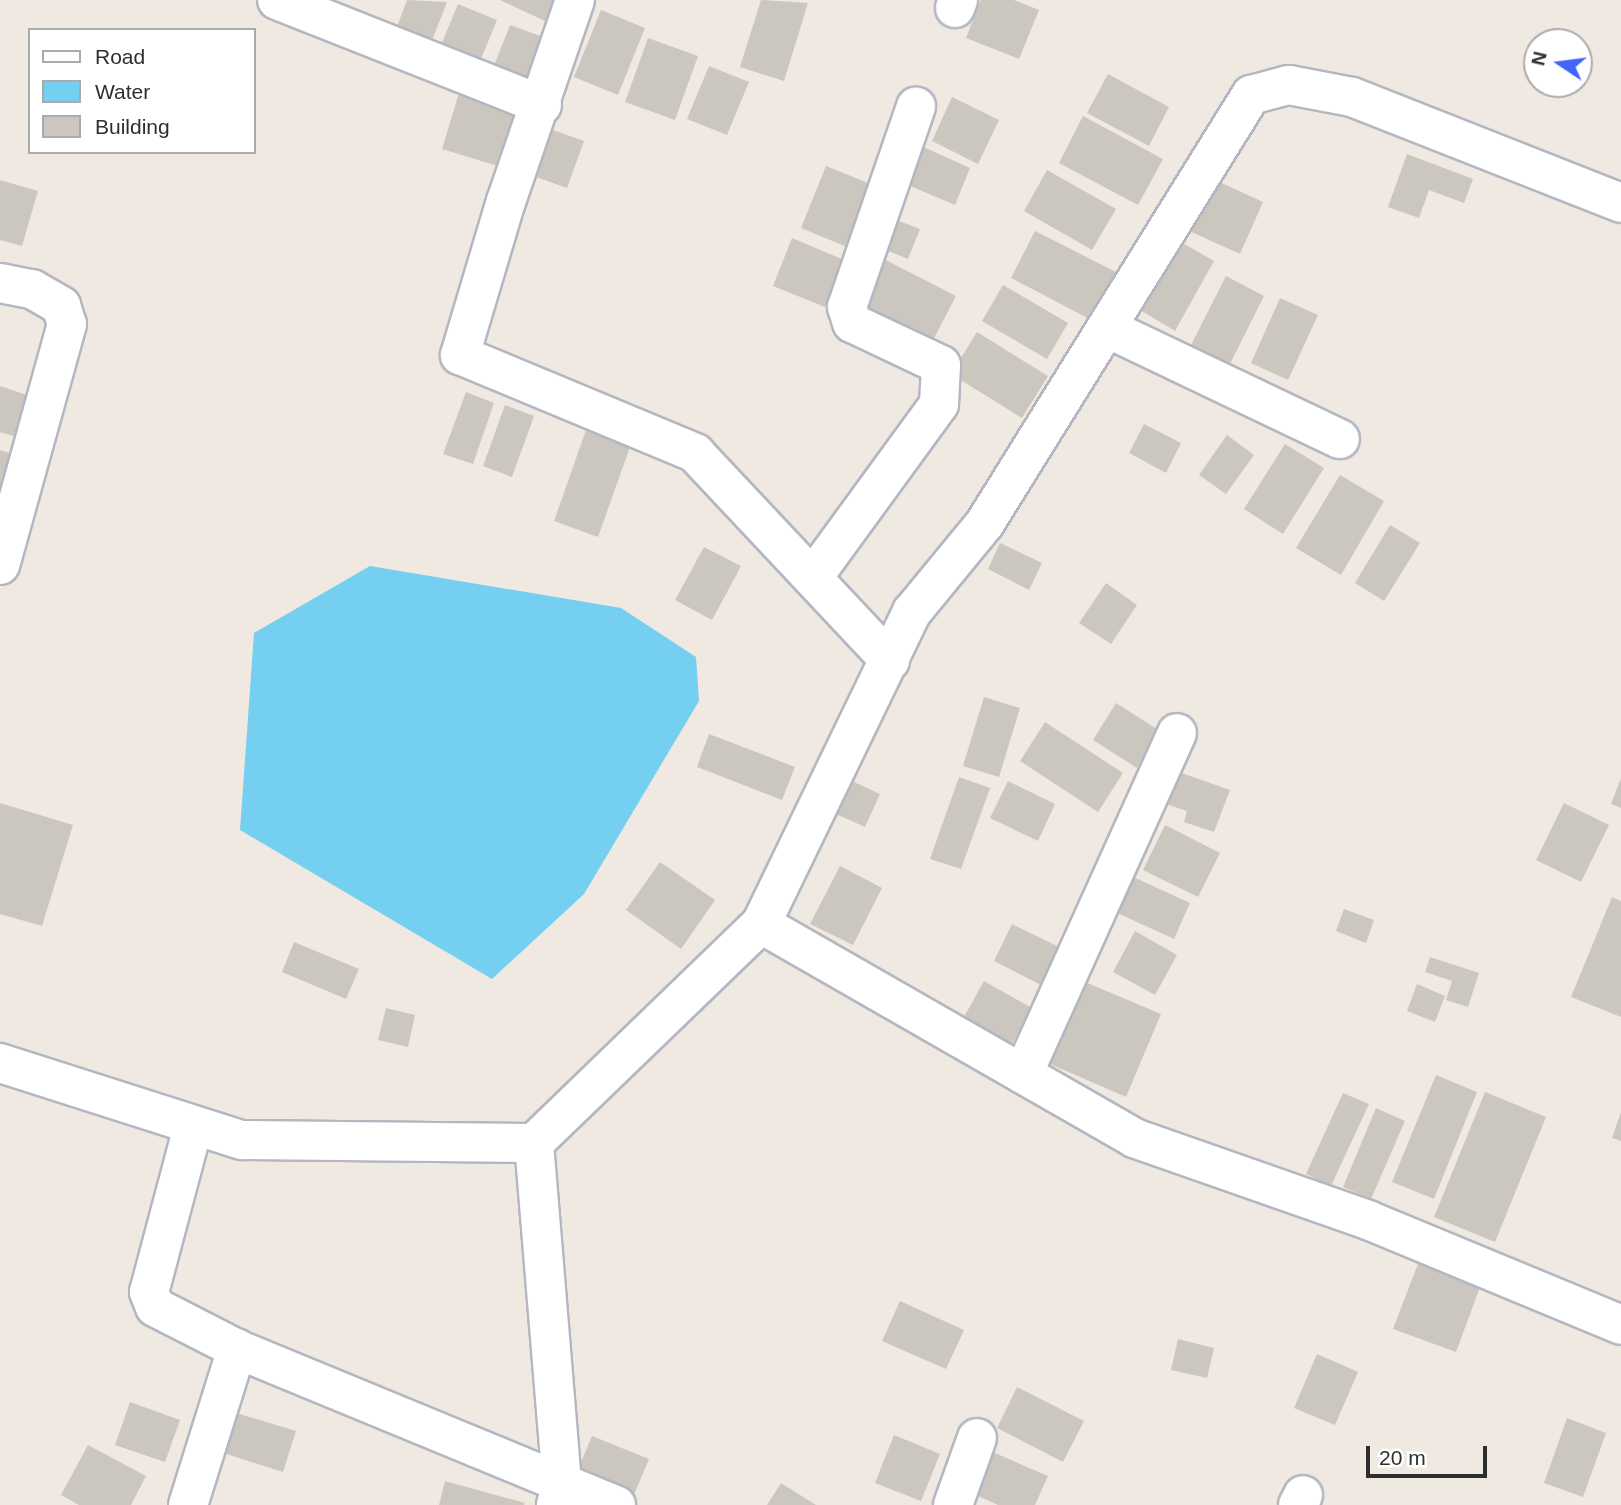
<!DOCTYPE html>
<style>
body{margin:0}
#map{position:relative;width:1621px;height:1505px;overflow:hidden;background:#efe9e1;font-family:Arial,sans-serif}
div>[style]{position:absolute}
.water>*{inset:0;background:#75cff0}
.building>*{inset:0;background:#cbc7bf}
.roads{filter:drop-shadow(2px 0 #b4b7c1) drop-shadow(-2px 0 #b4b7c1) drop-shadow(0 2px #b4b7c1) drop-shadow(0 -2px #b4b7c1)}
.minor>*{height:38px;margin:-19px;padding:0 19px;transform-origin:19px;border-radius:19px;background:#fff}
span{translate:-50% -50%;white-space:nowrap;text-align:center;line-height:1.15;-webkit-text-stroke:5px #fff;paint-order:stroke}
.legend{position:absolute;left:28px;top:28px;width:228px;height:126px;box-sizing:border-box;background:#fff;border:2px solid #ababab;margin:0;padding:9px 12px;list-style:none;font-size:21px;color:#2e2e2e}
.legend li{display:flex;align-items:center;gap:14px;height:35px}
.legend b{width:35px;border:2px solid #ababab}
.north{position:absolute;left:1523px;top:28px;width:70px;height:70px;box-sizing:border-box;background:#fff;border:2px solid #ababab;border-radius:50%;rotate:283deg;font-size:19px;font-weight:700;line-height:28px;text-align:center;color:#2e2e2e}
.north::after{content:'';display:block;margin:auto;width:24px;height:32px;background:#4264fb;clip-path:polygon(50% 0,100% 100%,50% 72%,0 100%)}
.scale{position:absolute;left:1366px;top:1446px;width:121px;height:32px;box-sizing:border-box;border:4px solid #2e2e2e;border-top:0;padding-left:9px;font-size:21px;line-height:24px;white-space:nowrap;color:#2e2e2e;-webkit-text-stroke:5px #fff;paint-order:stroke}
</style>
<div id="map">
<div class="water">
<i style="clip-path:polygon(370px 566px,621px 608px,696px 657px,699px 701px,584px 894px,492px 979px,240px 830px,254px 633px)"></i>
</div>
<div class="building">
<i style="clip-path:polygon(407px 0,447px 2px,427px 53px,392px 40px)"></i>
<i style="clip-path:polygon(500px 0,569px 0,558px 27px)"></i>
<i style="clip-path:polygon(761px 0,808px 3px,784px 81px,740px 67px)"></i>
<i style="clip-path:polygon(981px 0,1014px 0,1039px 10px,1019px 59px,966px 38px)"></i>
<i style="clip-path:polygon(458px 4px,497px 20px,476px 71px,437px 55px)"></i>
<i style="clip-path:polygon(601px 10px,645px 28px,618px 95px,574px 77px)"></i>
<i style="clip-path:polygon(510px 25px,554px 41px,534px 93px,490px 76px)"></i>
<i style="clip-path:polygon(648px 38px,698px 56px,675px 120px,625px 102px)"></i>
<i style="clip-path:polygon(709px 66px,749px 82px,727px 135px,687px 119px)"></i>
<i style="clip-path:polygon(1108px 74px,1169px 107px,1149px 146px,1087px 113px)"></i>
<i style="clip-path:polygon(459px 93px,517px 111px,501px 167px,442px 149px)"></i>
<i style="clip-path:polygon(952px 97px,999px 120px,978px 164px,932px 141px)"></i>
<i style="clip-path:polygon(1083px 116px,1163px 159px,1138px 205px,1059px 163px)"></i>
<i style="clip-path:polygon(542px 126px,584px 141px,567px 188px,525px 173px)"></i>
<i style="clip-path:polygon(919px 145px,970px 168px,955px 205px,903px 183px)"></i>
<i style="clip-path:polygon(1407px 154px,1473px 179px,1464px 203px,1429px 190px,1419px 218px,1388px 207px)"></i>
<i style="clip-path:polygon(826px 166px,873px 185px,847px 247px,801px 228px)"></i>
<i style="clip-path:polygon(1047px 170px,1116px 209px,1092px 250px,1024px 211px)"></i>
<i style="clip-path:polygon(1211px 178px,1263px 202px,1240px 254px,1187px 230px)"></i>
<i style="clip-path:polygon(0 180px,38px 191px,22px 246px,0 240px)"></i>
<i style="clip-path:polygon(891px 218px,920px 229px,908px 259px,879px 247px)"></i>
<i style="clip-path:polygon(1035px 231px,1122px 275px,1097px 323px,1011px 278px)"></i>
<i style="clip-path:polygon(792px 238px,844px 260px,825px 307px,773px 286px)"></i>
<i style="clip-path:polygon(1176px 239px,1214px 261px,1175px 331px,1137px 308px)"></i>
<i style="clip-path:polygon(880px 257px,956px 296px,929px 348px,853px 308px)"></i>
<i style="clip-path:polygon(1226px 276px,1264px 296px,1228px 368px,1189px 349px)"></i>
<i style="clip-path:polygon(1003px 285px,1068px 323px,1047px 359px,982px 321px)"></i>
<i style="clip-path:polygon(1280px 298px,1318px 315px,1288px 380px,1251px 363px)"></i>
<i style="clip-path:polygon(977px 332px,1048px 376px,1022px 418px,951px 374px)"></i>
<i style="clip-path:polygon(0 386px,30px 396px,17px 437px,0 432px)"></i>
<i style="clip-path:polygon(466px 392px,494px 403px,473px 464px,443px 454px)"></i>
<i style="clip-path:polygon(505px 405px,534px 416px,512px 477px,483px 466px)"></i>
<i style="clip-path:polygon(1144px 424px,1181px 443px,1166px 473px,1129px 453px)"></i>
<i style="clip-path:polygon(586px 430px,630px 447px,598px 537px,554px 521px)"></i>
<i style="clip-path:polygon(1227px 435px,1254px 455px,1226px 494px,1199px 475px)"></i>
<i style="clip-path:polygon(1285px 444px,1324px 468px,1283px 534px,1244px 509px)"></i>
<i style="clip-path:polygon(0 450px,12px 454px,1px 490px,0 490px)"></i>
<i style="clip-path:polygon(1340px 475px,1384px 501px,1341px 575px,1296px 548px)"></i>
<i style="clip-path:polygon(1390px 525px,1420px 543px,1384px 601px,1355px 583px)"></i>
<i style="clip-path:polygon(1000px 543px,1042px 563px,1029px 590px,988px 569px)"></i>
<i style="clip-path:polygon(704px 547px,741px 566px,712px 620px,675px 600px)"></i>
<i style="clip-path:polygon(1106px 583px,1137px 605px,1111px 644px,1079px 623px)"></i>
<i style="clip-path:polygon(984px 697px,1020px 708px,999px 777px,963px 766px)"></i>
<i style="clip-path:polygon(1116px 703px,1160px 731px,1137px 768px,1093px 740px)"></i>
<i style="clip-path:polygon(1045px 722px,1123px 773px,1098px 812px,1020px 761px)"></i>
<i style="clip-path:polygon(709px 734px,795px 767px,782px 800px,697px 767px)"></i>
<i style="clip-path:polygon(1173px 770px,1230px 790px,1214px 832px,1184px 822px,1187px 811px,1166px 804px)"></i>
<i style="clip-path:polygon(959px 777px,990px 788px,961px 869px,930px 859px)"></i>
<i style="clip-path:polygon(1621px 778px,1621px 808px,1611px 804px)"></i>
<i style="clip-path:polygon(852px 781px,880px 794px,865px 827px,836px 814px)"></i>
<i style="clip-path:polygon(1008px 781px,1055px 804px,1038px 841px,990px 818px)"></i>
<i style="clip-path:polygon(0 803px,73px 825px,42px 926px,0 914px)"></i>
<i style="clip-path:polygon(1564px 803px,1609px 825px,1581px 882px,1536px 860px)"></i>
<i style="clip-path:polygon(1165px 825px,1220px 853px,1198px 897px,1143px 870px)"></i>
<i style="clip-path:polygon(660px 862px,715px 900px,681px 949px,626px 910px)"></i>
<i style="clip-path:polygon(840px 866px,882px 888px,853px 945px,810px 924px)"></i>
<i style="clip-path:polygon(1118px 870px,1190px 903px,1174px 939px,1102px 906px)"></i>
<i style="clip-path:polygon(1612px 897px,1621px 901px,1621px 1017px,1571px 997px)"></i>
<i style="clip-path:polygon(1344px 909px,1374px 920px,1366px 943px,1336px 931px)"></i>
<i style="clip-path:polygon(1012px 924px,1061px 948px,1041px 985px,994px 961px)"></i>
<i style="clip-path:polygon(1135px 931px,1177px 955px,1155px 995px,1113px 972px)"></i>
<i style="clip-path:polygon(294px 942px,359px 969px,346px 999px,282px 972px)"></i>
<i style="clip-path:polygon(1430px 957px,1479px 973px,1468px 1007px,1446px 1000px,1452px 981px,1425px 972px)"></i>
<i style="clip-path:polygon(984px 981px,1032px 1008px,1006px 1054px,959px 1026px)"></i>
<i style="clip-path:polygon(1085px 982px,1161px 1014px,1126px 1097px,1050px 1064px)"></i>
<i style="clip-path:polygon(1417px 984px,1445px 996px,1435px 1022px,1407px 1011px)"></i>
<i style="clip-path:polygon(386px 1008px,415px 1015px,408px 1047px,378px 1040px)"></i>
<i style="clip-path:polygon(1436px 1075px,1477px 1092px,1434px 1199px,1392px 1182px)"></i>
<i style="clip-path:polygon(1485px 1092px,1546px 1117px,1495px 1242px,1434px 1217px)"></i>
<i style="clip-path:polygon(1343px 1093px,1369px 1104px,1331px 1186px,1306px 1174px)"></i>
<i style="clip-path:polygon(1376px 1108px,1405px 1121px,1371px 1199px,1343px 1187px)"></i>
<i style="clip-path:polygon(1621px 1112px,1621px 1141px,1612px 1138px)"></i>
<i style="clip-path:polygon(1421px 1256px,1483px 1279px,1456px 1352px,1393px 1329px)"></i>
<i style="clip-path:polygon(900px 1301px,964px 1330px,946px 1369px,882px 1341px)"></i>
<i style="clip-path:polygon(1178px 1339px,1214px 1348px,1207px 1378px,1171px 1370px)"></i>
<i style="clip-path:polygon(1317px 1354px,1358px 1372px,1335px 1425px,1294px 1408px)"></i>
<i style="clip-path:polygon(1017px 1387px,1084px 1421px,1063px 1462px,997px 1428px)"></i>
<i style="clip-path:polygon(130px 1402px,180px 1420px,165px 1462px,115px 1445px)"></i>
<i style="clip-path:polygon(223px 1409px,296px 1431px,283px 1472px,211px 1449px)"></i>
<i style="clip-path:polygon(1567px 1418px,1606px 1433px,1583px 1497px,1544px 1483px)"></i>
<i style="clip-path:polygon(894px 1435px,940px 1454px,921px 1501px,875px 1483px)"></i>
<i style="clip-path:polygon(592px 1436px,649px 1459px,631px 1502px,574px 1479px)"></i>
<i style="clip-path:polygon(88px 1445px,146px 1476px,131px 1505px,79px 1505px,61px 1495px)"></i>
<i style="clip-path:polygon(988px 1450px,1048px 1476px,1035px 1505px,998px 1505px,969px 1492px)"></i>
<i style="clip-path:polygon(445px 1481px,525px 1503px,524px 1505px,439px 1505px)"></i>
<i style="clip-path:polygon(781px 1483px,816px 1505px,767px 1505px)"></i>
</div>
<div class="roads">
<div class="minor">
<i style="left:277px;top:0;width:285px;rotate:21.6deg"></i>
<i style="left:575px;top:0;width:213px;rotate:108.9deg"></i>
<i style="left:506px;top:201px;width:161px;rotate:106.6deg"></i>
<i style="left:460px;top:355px;width:255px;rotate:22.6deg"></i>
<i style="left:695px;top:453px;width:285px;rotate:46.8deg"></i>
<i style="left:955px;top:8px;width:9px;rotate:-69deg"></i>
<i style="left:0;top:283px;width:33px;rotate:11deg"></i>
<i style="left:32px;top:289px;width:34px;rotate:30deg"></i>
<i style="left:61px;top:306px;width:19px;rotate:72deg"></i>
<i style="left:67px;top:324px;width:250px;rotate:105.5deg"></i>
<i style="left:1107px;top:328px;width:258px;rotate:25.5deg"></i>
<i style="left:813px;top:577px;width:214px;rotate:-53.9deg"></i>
<i style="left:939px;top:404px;width:39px;rotate:-87deg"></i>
<i style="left:941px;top:365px;width:98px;rotate:-154.7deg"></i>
<i style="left:852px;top:323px;width:17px;rotate:-107deg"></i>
<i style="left:847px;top:307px;width:212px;rotate:-71deg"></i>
<i style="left:761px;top:924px;width:430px;rotate:29.8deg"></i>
<i style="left:1134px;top:1138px;width:248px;rotate:19.3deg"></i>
<i style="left:1368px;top:1220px;width:274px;rotate:22.5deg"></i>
<i style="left:0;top:1063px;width:254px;rotate:17.7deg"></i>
<i style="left:242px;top:1140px;width:292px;rotate:0.6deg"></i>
<i style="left:534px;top:1143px;width:315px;rotate:-44deg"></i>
<i style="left:761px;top:924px;width:347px;rotate:-64.2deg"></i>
<i style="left:912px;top:612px;width:115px;rotate:-50.6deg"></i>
<i style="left:985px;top:523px;width:504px;rotate:-58.14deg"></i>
<i style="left:1251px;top:95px;width:39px;rotate:-15deg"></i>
<i style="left:1289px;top:85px;width:64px;rotate:10.8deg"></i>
<i style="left:1352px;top:97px;width:289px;rotate:21.5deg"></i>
<i style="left:1023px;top:1074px;width:374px;rotate:-65.7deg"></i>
<i style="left:193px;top:1127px;width:171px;rotate:104.9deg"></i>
<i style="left:149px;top:1292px;width:16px;rotate:68deg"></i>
<i style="left:155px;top:1307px;width:92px;rotate:27.1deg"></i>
<i style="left:534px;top:1143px;width:343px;rotate:85.3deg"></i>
<i style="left:562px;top:1485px;width:21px;rotate:107deg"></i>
<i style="left:188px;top:1505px;width:164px;rotate:-72.6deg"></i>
<i style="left:237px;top:1349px;width:410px;rotate:22.4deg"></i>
<i style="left:953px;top:1505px;width:71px;rotate:-70.3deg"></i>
<i style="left:1298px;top:1505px;width:11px;rotate:-63deg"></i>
</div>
</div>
<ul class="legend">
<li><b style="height:9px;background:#fff"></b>Road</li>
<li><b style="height:19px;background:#75cff0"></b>Water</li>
<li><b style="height:19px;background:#cbc7bf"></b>Building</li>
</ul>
<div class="north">N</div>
<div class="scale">20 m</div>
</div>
